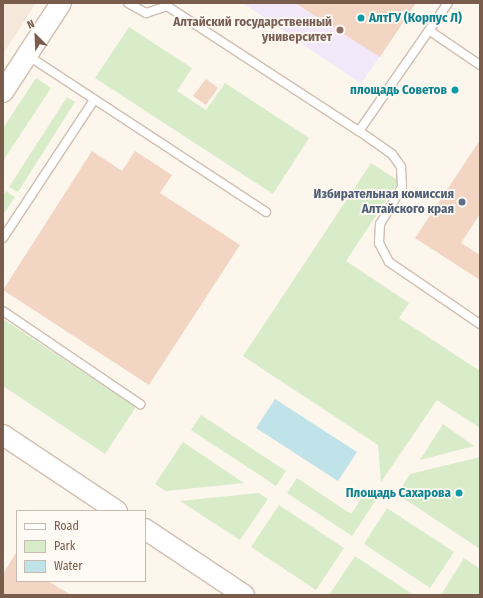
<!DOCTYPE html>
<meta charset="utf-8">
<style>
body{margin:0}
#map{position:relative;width:483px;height:598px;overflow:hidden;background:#fdf6ec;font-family:"Fira Sans Condensed",sans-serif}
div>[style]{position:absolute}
.residential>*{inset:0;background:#f5e8da}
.education>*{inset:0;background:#f3e8fa}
.green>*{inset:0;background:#d8ecc9}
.water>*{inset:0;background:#bfe3e8}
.building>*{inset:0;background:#f3d5c3}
.roads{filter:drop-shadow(1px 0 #d1beb0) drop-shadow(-1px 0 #d1beb0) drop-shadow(0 1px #d1beb0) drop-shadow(0 -1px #d1beb0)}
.service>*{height:8px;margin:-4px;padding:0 4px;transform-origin:4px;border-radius:4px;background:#fff}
.tertiary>*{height:20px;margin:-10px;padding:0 10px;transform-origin:10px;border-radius:10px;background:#fff}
.dots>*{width:11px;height:11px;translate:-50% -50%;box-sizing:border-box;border:2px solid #fffaf3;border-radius:50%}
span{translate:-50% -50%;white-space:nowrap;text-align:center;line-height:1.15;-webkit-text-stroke:3.5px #fffaf3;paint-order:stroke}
.culture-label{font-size:13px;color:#0d838f;font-weight:700}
.left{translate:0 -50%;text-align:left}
.right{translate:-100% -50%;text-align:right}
.education-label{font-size:13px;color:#785e54;font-weight:700}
.service-label{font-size:13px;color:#4e5e75;font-weight:700}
.frame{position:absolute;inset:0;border:4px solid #7a5c4d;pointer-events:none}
.legend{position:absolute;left:16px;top:510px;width:130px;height:72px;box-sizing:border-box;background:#fffaf3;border:1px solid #cabbb1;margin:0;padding:5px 7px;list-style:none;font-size:12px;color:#7a5c4d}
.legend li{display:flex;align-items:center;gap:8px;height:20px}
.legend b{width:20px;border:1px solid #cabbb1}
.north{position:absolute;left:16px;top:16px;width:40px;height:40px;-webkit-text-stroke:3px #fffaf3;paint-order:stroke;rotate:336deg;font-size:11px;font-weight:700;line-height:16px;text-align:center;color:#7a5c4d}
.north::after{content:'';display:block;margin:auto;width:14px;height:18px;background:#7a5c4d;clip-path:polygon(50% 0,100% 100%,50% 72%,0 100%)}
</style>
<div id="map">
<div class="residential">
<i style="clip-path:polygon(3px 3px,36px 3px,3px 54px)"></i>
</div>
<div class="education">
<i style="clip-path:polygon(243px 3px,416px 3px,361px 84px)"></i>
</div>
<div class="green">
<i style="clip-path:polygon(129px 27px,192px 68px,177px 91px,206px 110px,225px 83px,309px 138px,273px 194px,95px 78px)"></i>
<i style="clip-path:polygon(36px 78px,51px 88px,3px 161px,3px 128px)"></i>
<i style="clip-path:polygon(67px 97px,75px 102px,18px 192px,9px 187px)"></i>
<i style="clip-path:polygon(371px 163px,399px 181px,346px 261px,409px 303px,399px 318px,480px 371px,480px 428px,437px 400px,381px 482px,378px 445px,243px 356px)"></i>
<i style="clip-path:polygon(6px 191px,15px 197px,3px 215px,3px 196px)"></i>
<i style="clip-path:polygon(3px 319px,136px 407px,105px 454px,3px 386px)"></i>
<i style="clip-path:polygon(201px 415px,286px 471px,276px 486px,191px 430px)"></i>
<i style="clip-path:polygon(443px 424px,474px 446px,420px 460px)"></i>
<i style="clip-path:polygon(183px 442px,244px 483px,166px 491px,155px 484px)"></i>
<i style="clip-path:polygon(480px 457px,480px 549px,397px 494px,410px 474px)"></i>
<i style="clip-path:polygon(297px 478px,351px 514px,365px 493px,376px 500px,352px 536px,287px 493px)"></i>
<i style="clip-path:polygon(259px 493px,268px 499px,240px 540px,180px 501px)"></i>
<i style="clip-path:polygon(279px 505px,344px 548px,316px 590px,251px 547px)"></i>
<i style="clip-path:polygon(387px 508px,454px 552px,430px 588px,364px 544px)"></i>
<i style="clip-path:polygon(355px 556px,414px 595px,329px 595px)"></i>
<i style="clip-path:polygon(464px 558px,480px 569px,480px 595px,441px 595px)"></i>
</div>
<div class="water">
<i style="clip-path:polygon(275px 399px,357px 452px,338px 481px,256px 428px)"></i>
</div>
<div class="building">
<i style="clip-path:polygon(295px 3px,416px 3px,380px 57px)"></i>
<i style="clip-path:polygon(206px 79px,218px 88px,206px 105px,193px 96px)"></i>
<i style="clip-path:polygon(480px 140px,480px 214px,461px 243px,480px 255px,480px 280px,415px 238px)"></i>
<i style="clip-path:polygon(92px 151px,122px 171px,135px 151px,172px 175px,160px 193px,240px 245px,149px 385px,3px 290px)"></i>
<i style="clip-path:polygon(17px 551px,17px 581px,48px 581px,71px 595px,3px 595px,3px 574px)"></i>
</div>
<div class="roads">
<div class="service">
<i style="left:128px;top:3px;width:21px;rotate:29deg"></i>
<i style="left:146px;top:13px;width:22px;rotate:-18deg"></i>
<i style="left:167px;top:6px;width:229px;rotate:33.1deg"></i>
<i style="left:359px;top:131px;width:156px;rotate:-55.2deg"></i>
<i style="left:430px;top:31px;width:60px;rotate:34.2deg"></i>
<i style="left:27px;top:55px;width:286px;rotate:33.3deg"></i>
<i style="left:359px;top:131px;width:40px;rotate:34.9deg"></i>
<i style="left:392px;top:154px;width:16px;rotate:55deg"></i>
<i style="left:401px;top:167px;width:20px;rotate:87deg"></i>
<i style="left:402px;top:187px;width:43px;rotate:120.7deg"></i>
<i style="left:380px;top:224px;width:19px;rotate:93deg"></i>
<i style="left:379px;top:243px;width:21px;rotate:62deg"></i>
<i style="left:389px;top:262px;width:110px;rotate:34.3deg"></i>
<i style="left:3px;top:238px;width:165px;rotate:-56.6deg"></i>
<i style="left:3px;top:311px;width:166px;rotate:34.2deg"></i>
</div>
<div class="tertiary">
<i style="left:3px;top:92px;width:106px;rotate:-56.9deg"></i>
<i style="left:3px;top:435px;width:137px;rotate:33.7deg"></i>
<i style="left:145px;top:529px;width:119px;rotate:33.7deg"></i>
</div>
</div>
<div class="dots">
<i style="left:361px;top:18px;background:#0f9aa8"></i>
<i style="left:340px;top:30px;background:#8d6e63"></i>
<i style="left:455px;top:90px;background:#0f9aa8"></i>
<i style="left:462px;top:202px;background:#5c6f8a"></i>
<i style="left:459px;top:493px;background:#0f9aa8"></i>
</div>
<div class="culture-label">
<span class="left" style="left:369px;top:18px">АлтГУ (Корпус Л)</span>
<span class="right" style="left:447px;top:90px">площадь Советов</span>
<span class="right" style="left:451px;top:493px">Площадь Сахарова</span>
</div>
<div class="education-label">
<span class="right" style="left:332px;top:30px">Алтайский государственный<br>университет</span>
</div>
<div class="service-label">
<span class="right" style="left:454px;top:202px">Избирательная комиссия<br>Алтайского края</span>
</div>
<div class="frame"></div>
<ul class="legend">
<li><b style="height:5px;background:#fff"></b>Road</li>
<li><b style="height:11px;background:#d8ecc9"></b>Park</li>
<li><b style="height:11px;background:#bfe3e8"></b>Water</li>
</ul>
<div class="north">N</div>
</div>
